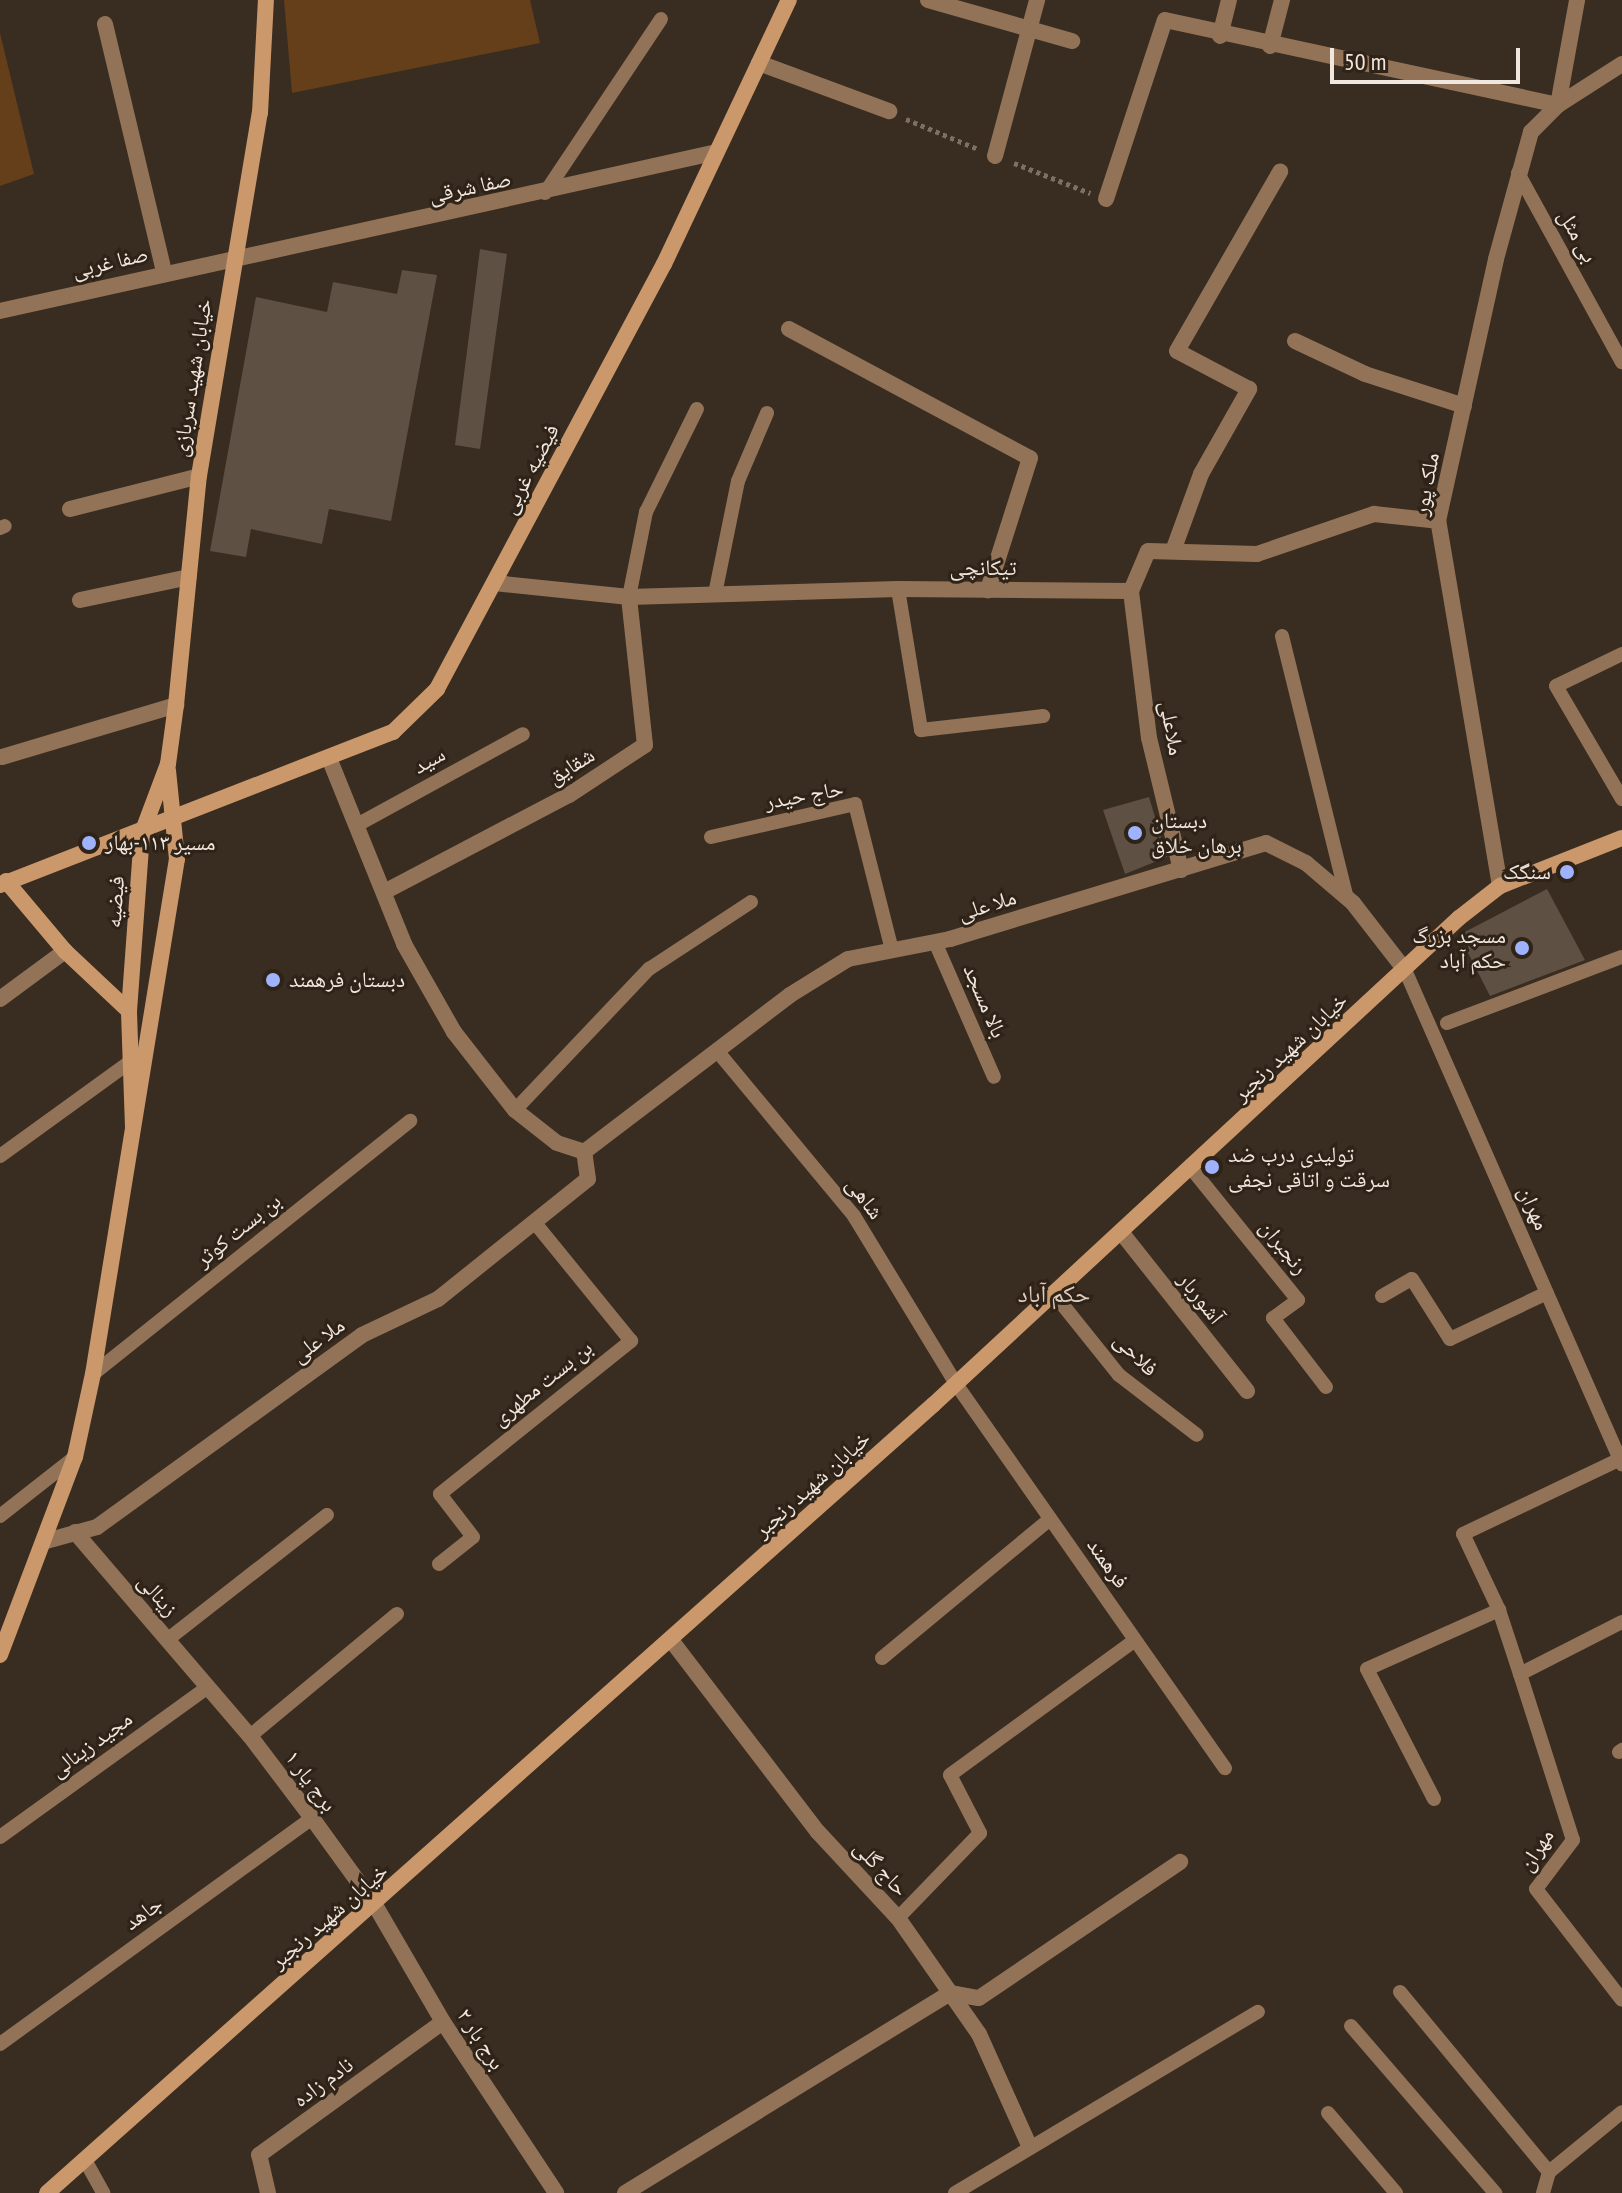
<!DOCTYPE html>
<meta charset="utf-8">
<style>
body{margin:0}
#map{position:relative;width:1622px;height:2193px;overflow:hidden;background:#392c20;font-family:"PT Sans Narrow","Noto Naskh Arabic",sans-serif}
div>[style]{position:absolute}
.green>*{inset:0;background:#643f19}
.building>*{inset:0;background:#5e5043}
.path>*{height:5px;margin-top:-2.5px;transform-origin:0;background:repeating-linear-gradient(90deg,#7c7065 0 4px,transparent 0 8px)}
.lane>*{height:14px;margin:-7px;padding:0 7px;transform-origin:7px;border-radius:7px;background:#927357}
.street>*{height:16px;margin:-8px;padding:0 8px;transform-origin:8px;border-radius:8px;background:#927357}
.secondary>*{height:16px;margin:-8px;padding:0 8px;transform-origin:8px;border-radius:8px;background:#cb986c}
.dots>*{width:22px;height:22px;translate:-50% -50%;box-sizing:border-box;border:4px solid #2f2217;border-radius:50%}
span{translate:-50% -50%;white-space:nowrap;text-align:center;line-height:1.15;-webkit-text-stroke:6px #2f2217;paint-order:stroke}
.street-label{font-size:22px;color:#f0e7df}
.poi-label{font-size:22px;color:#f0e7df}
.left{translate:0 -50%;text-align:left}
.right{translate:-100% -50%;text-align:right}
.neighbourhood-label{font-size:24px;color:#decdbe}
.scale{position:absolute;left:1330px;top:48px;width:190px;height:36px;box-sizing:border-box;border:4px solid #f0e7df;border-top:0;padding-left:10px;font-size:24px;line-height:28px;white-space:nowrap;color:#f0e7df;-webkit-text-stroke:6px #2f2217;paint-order:stroke}
</style>
<div id="map">
<div class="green">
<i style="clip-path:polygon(284px 0,530px 0,540px 43px,292px 93px)"></i>
<i style="clip-path:polygon(0 33px,34px 174px,0 186px)"></i>
</div>
<div class="building">
<i style="clip-path:polygon(480px 249px,507px 254px,480px 449px,455px 445px)"></i>
<i style="clip-path:polygon(402px 270px,437px 275px,391px 521px,329px 509px,322px 544px,251px 529px,246px 557px,210px 551px,256px 297px,327px 312px,333px 282px,397px 294px)"></i>
<i style="clip-path:polygon(1149px 797px,1167px 857px,1125px 874px,1103px 810px)"></i>
<i style="clip-path:polygon(1547px 889px,1585px 960px,1490px 996px,1459px 935px)"></i>
</div>
<div class="path">
<i style="left:906px;top:119px;width:78px;rotate:22.6deg"></i>
<i style="left:1014px;top:163px;width:82px;rotate:21.5deg"></i>
</div>
<div class="lane">
<i style="left:1518px;top:173px;width:216px;rotate:61.2deg"></i>
<i style="left:545px;top:193px;width:209px;rotate:-56.3deg"></i>
<i style="left:0;top:528px;width:5px;rotate:-22deg"></i>
<i style="left:898px;top:589px;width:143px;rotate:80.7deg"></i>
<i style="left:921px;top:730px;width:123px;rotate:-6.5deg"></i>
<i style="left:715px;top:594px;width:115px;rotate:-78.5deg"></i>
<i style="left:738px;top:481px;width:74px;rotate:-66.9deg"></i>
<i style="left:629px;top:597px;width:87px;rotate:-78.7deg"></i>
<i style="left:646px;top:512px;width:115px;rotate:-63.7deg"></i>
<i style="left:1282px;top:636px;width:270px;rotate:76.1deg"></i>
<i style="left:1622px;top:654px;width:73px;rotate:154.1deg"></i>
<i style="left:1556px;top:686px;width:131px;rotate:59.7deg"></i>
<i style="left:357px;top:825px;width:189px;rotate:-28.7deg"></i>
<i style="left:711px;top:837px;width:148px;rotate:-12.9deg"></i>
<i style="left:855px;top:804px;width:151px;rotate:75.8deg"></i>
<i style="left:935px;top:942px;width:147px;rotate:66.4deg"></i>
<i style="left:1405px;top:970px;width:540px;rotate:66.29deg"></i>
<i style="left:1447px;top:1023px;width:187px;rotate:-20.7deg"></i>
<i style="left:718px;top:1052px;width:213px;rotate:50.3deg"></i>
<i style="left:854px;top:1216px;width:197px;rotate:58.7deg"></i>
<i style="left:956px;top:1384px;width:469px;rotate:55deg"></i>
<i style="left:515px;top:1110px;width:195px;rotate:-46.5deg"></i>
<i style="left:649px;top:969px;width:122px;rotate:-33.3deg"></i>
<i style="left:0;top:1156px;width:162px;rotate:-35.9deg"></i>
<i style="left:1191px;top:1168px;width:170px;rotate:51deg"></i>
<i style="left:1298px;top:1300px;width:31px;rotate:144deg"></i>
<i style="left:1273px;top:1318px;width:87px;rotate:52.5deg"></i>
<i style="left:1054px;top:1294px;width:104px;rotate:51.3deg"></i>
<i style="left:1119px;top:1375px;width:98px;rotate:37.6deg"></i>
<i style="left:1382px;top:1296px;width:34px;rotate:-30deg"></i>
<i style="left:1412px;top:1279px;width:71px;rotate:57.7deg"></i>
<i style="left:1450px;top:1339px;width:107px;rotate:-25.4deg"></i>
<i style="left:93px;top:1374px;width:406px;rotate:-38.6deg"></i>
<i style="left:0;top:1516px;width:95px;rotate:-38.2deg"></i>
<i style="left:439px;top:1564px;width:43px;rotate:-38.5deg"></i>
<i style="left:473px;top:1537px;width:54px;rotate:-127.5deg"></i>
<i style="left:440px;top:1494px;width:245px;rotate:-38.7deg"></i>
<i style="left:631px;top:1341px;width:152px;rotate:-129.1deg"></i>
<i style="left:1622px;top:1622px;width:114px;rotate:153deg"></i>
<i style="left:1520px;top:1674px;width:174px;rotate:72.3deg"></i>
<i style="left:1573px;top:1840px;width:61px;rotate:127.1deg"></i>
<i style="left:1536px;top:1889px;width:140px;rotate:52.2deg"></i>
<i style="left:167px;top:1640px;width:203px;rotate:-38deg"></i>
<i style="left:882px;top:1658px;width:218px;rotate:-39.6deg"></i>
<i style="left:1520px;top:1674px;width:67px;rotate:-108.2deg"></i>
<i style="left:1499px;top:1610px;width:84px;rotate:-115.3deg"></i>
<i style="left:1463px;top:1534px;width:174px;rotate:-25.5deg"></i>
<i style="left:250px;top:1736px;width:191px;rotate:-39.7deg"></i>
<i style="left:1619px;top:1752px;width:4px;rotate:-34deg"></i>
<i style="left:1434px;top:1799px;width:146px;rotate:-117.3deg"></i>
<i style="left:1367px;top:1669px;width:145px;rotate:-24.1deg"></i>
<i style="left:0;top:1837px;width:256px;rotate:-35.8deg"></i>
<i style="left:898px;top:1918px;width:118px;rotate:-46deg"></i>
<i style="left:980px;top:1833px;width:65px;rotate:-117.3deg"></i>
<i style="left:950px;top:1775px;width:229px;rotate:-36.1deg"></i>
<i style="left:1400px;top:1992px;width:234px;rotate:50.4deg"></i>
<i style="left:1549px;top:2172px;width:94px;rotate:-39.4deg"></i>
<i style="left:1351px;top:2026px;width:221px;rotate:49.2deg"></i>
<i style="left:0;top:2044px;width:385px;rotate:-35.9deg"></i>
<i style="left:1328px;top:2113px;width:105px;rotate:49.6deg"></i>
<i style="left:85px;top:2160px;width:38px;rotate:61deg"></i>
<i style="left:955px;top:2193px;width:353px;rotate:-30.9deg"></i>
<i style="left:1543px;top:2193px;width:22px;rotate:-74deg"></i>
</div>
<div class="street">
<i style="left:928px;top:0;width:150px;rotate:15.9deg"></i>
<i style="left:105px;top:24px;width:254px;rotate:76.6deg"></i>
<i style="left:1220px;top:36px;width:37px;rotate:-76deg"></i>
<i style="left:1270px;top:46px;width:48px;rotate:-75.4deg"></i>
<i style="left:759px;top:63px;width:139px;rotate:20.3deg"></i>
<i style="left:1558px;top:105px;width:107px;rotate:-79.7deg"></i>
<i style="left:995px;top:156px;width:162px;rotate:-74.9deg"></i>
<i style="left:1106px;top:199px;width:188px;rotate:-71.8deg"></i>
<i style="left:1165px;top:20px;width:402px;rotate:12.2deg"></i>
<i style="left:0;top:311px;width:734px;rotate:-12.5deg"></i>
<i style="left:789px;top:329px;width:273px;rotate:28.2deg"></i>
<i style="left:1030px;top:458px;width:139px;rotate:107.7deg"></i>
<i style="left:1295px;top:341px;width:77px;rotate:25.2deg"></i>
<i style="left:1365px;top:374px;width:104px;rotate:17.9deg"></i>
<i style="left:70px;top:509px;width:133px;rotate:-14.3deg"></i>
<i style="left:1173px;top:551px;width:82px;rotate:-70deg"></i>
<i style="left:1201px;top:474px;width:98px;rotate:-60.5deg"></i>
<i style="left:1249px;top:389px;width:81px;rotate:-152.2deg"></i>
<i style="left:1177px;top:351px;width:207px;rotate:-60.1deg"></i>
<i style="left:494px;top:583px;width:136px;rotate:5.9deg"></i>
<i style="left:629px;top:597px;width:269px;rotate:-1.7deg"></i>
<i style="left:898px;top:589px;width:233px;rotate:0.5deg"></i>
<i style="left:80px;top:600px;width:111px;rotate:-11.9deg"></i>
<i style="left:2px;top:757px;width:182px;rotate:-16.6deg"></i>
<i style="left:329px;top:758px;width:201px;rotate:68deg"></i>
<i style="left:404px;top:944px;width:101px;rotate:60.4deg"></i>
<i style="left:454px;top:1032px;width:99px;rotate:52deg"></i>
<i style="left:515px;top:1110px;width:53px;rotate:38.2deg"></i>
<i style="left:557px;top:1143px;width:28px;rotate:18deg"></i>
<i style="left:584px;top:1152px;width:259px;rotate:-37.3deg"></i>
<i style="left:790px;top:995px;width:68px;rotate:-31.8deg"></i>
<i style="left:848px;top:959px;width:104px;rotate:-11.1deg"></i>
<i style="left:950px;top:939px;width:330px;rotate:-16.9deg"></i>
<i style="left:1266px;top:843px;width:45px;rotate:26.6deg"></i>
<i style="left:1306px;top:863px;width:62px;rotate:40.4deg"></i>
<i style="left:1353px;top:903px;width:85px;rotate:52.2deg"></i>
<i style="left:1181px;top:870px;width:136px;rotate:-103.6deg"></i>
<i style="left:1149px;top:738px;width:148px;rotate:-97deg"></i>
<i style="left:1131px;top:591px;width:43px;rotate:-67deg"></i>
<i style="left:1148px;top:551px;width:109px;rotate:1.6deg"></i>
<i style="left:1257px;top:554px;width:124px;rotate:-18.9deg"></i>
<i style="left:1374px;top:514px;width:64px;rotate:6.2deg"></i>
<i style="left:1500px;top:886px;width:370px;rotate:-99.6deg"></i>
<i style="left:1438px;top:521px;width:268px;rotate:-77.5deg"></i>
<i style="left:1496px;top:259px;width:132px;rotate:-74.6deg"></i>
<i style="left:1531px;top:132px;width:38px;rotate:-45deg"></i>
<i style="left:1558px;top:105px;width:76px;rotate:-32.6deg"></i>
<i style="left:386px;top:891px;width:207px;rotate:-27.7deg"></i>
<i style="left:569px;top:795px;width:91px;rotate:-33.3deg"></i>
<i style="left:645px;top:745px;width:149px;rotate:-96.2deg"></i>
<i style="left:0;top:999px;width:81px;rotate:-36.4deg"></i>
<i style="left:1121px;top:1232px;width:203px;rotate:51.6deg"></i>
<i style="left:75px;top:1532px;width:269px;rotate:49.4deg"></i>
<i style="left:250px;top:1736px;width:103px;rotate:52.9deg"></i>
<i style="left:312px;top:1818px;width:107px;rotate:54.1deg"></i>
<i style="left:375px;top:1905px;width:135px;rotate:59.8deg"></i>
<i style="left:443px;top:2022px;width:205px;rotate:56.5deg"></i>
<i style="left:46px;top:1541px;width:53px;rotate:-15.4deg"></i>
<i style="left:97px;top:1527px;width:327px;rotate:-35.9deg"></i>
<i style="left:362px;top:1335px;width:84px;rotate:-25.3deg"></i>
<i style="left:438px;top:1299px;width:192px;rotate:-38.7deg"></i>
<i style="left:588px;top:1179px;width:27px;rotate:-98deg"></i>
<i style="left:671px;top:1640px;width:242px;rotate:52.6deg"></i>
<i style="left:818px;top:1832px;width:117px;rotate:47.1deg"></i>
<i style="left:898px;top:1918px;width:141px;rotate:55.1deg"></i>
<i style="left:979px;top:2034px;width:122px;rotate:65.8deg"></i>
<i style="left:268px;top:2193px;width:39px;rotate:-103deg"></i>
<i style="left:259px;top:2155px;width:227px;rotate:-35.9deg"></i>
<i style="left:625px;top:2193px;width:382px;rotate:-31.6deg"></i>
<i style="left:950px;top:1993px;width:29px;rotate:10deg"></i>
<i style="left:979px;top:1998px;width:243px;rotate:-34.1deg"></i>
</div>
<div class="secondary">
<i style="left:6px;top:881px;width:92px;rotate:49.9deg"></i>
<i style="left:65px;top:951px;width:88px;rotate:43.2deg"></i>
<i style="left:0;top:885px;width:422px;rotate:-21.3deg"></i>
<i style="left:393px;top:732px;width:62px;rotate:-44.3deg"></i>
<i style="left:437px;top:689px;width:482px;rotate:-61.9deg"></i>
<i style="left:664px;top:264px;width:292px;rotate:-64.7deg"></i>
<i style="left:133px;top:1127px;width:116px;rotate:-92deg"></i>
<i style="left:129px;top:1011px;width:178px;rotate:-85.8deg"></i>
<i style="left:142px;top:833px;width:74px;rotate:-69.4deg"></i>
<i style="left:168px;top:764px;width:60px;rotate:-82.3deg"></i>
<i style="left:176px;top:705px;width:230px;rotate:-84.3deg"></i>
<i style="left:199px;top:476px;width:368px;rotate:-80.5deg"></i>
<i style="left:260px;top:113px;width:113px;rotate:-87deg"></i>
<i style="left:0;top:1655px;width:212px;rotate:-69.3deg"></i>
<i style="left:75px;top:1457px;width:85px;rotate:-77.8deg"></i>
<i style="left:93px;top:1374px;width:522px;rotate:-80.74deg"></i>
<i style="left:177px;top:859px;width:89px;rotate:-95.8deg"></i>
<i style="left:47px;top:2193px;width:1186px;rotate:-41.65deg"></i>
<i style="left:933px;top:1405px;width:717px;rotate:-42.8deg"></i>
<i style="left:1459px;top:918px;width:52px;rotate:-38deg"></i>
<i style="left:1500px;top:886px;width:131px;rotate:-21.5deg"></i>
</div>
<div class="dots">
<i style="left:1135px;top:833px;background:#9fb3fd"></i>
<i style="left:89px;top:843px;background:#9fb3fd"></i>
<i style="left:1567px;top:872px;background:#9fb3fd"></i>
<i style="left:1522px;top:948px;background:#9fb3fd"></i>
<i style="left:273px;top:980px;background:#9fb3fd"></i>
<i style="left:1212px;top:1167px;background:#9fb3fd"></i>
</div>
<div class="street-label">
<span style="left:470px;top:187px;rotate:-12deg">صفا شرقی</span>
<span style="left:1578px;top:236px;rotate:61deg">بی مثل</span>
<span style="left:110px;top:262px;rotate:-13deg">صفا غربی</span>
<span style="left:192px;top:378px;rotate:-81deg">خیابان شهید سربازی</span>
<span style="left:530px;top:469px;rotate:-62deg">فیضیه غربی</span>
<span style="left:1426px;top:484px;rotate:-79deg">ملک پور</span>
<span style="left:983px;top:568px">تیکانچی</span>
<span style="left:1172px;top:728px;rotate:80deg">ملاعلی</span>
<span style="left:429px;top:760px;rotate:-29deg">سید</span>
<span style="left:571px;top:766px;rotate:-32deg">شقایق</span>
<span style="left:804px;top:795px;rotate:-10deg">حاج حیدر</span>
<span style="left:115px;top:902px;rotate:-86deg">فیضیه</span>
<span style="left:987px;top:905px;rotate:-17deg">ملا علی</span>
<span style="left:985px;top:1001px;rotate:67deg">بالا مسجد</span>
<span style="left:1290px;top:1047px;rotate:-43deg">خیابان شهید رنجبر</span>
<span style="left:865px;top:1198px;rotate:53deg">شاهی</span>
<span style="left:1534px;top:1208px;rotate:66deg">مهران</span>
<span style="left:238px;top:1230px;rotate:-39deg">بن بست کوثر</span>
<span style="left:1284px;top:1247px;rotate:51deg">رنجبران</span>
<span style="left:1201px;top:1298px;rotate:52deg">آشوربار</span>
<span style="left:318px;top:1340px;rotate:-36deg">ملا علی</span>
<span style="left:1136px;top:1354px;rotate:45deg">فلاحی</span>
<span style="left:542px;top:1383px;rotate:-39deg">بن بست مطهری</span>
<span style="left:812px;top:1484px;rotate:-42deg">خیابان شهید رنجبر</span>
<span style="left:1108px;top:1563px;rotate:55deg">فرهمند</span>
<span style="left:158px;top:1595px;rotate:49deg">زینالی</span>
<span style="left:91px;top:1744px;rotate:-36deg">مجید زینالی</span>
<span style="left:311px;top:1781px;rotate:53deg">برج یار ۱</span>
<span style="left:1536px;top:1850px;rotate:-57deg">مهران</span>
<span style="left:881px;top:1868px;rotate:47deg">حاج گلی</span>
<span style="left:143px;top:1913px;rotate:-36deg">جاهد</span>
<span style="left:329px;top:1916px;rotate:-41deg">خیابان شهید رنجبر</span>
<span style="left:481px;top:2039px;rotate:57deg">برج بار ۲</span>
<span style="left:323px;top:2082px;rotate:-36deg">نادم زاده</span>
</div>
<div class="poi-label">
<span class="left" style="left:1151px;top:833px">دبستان<br>برهان خلاق</span>
<span class="left" style="left:105px;top:843px">مسیر ۱۱۳-بهار</span>
<span class="right" style="left:1551px;top:872px">سنگک</span>
<span class="right" style="left:1506px;top:948px">مسجد بزرگ<br>حکم آباد</span>
<span class="left" style="left:289px;top:980px">دبستان فرهمند</span>
<span class="left" style="left:1228px;top:1167px">تولیدی درب ضد<br>سرقت و اتاقی نجفی</span>
</div>
<div class="neighbourhood-label">
<span style="left:1054px;top:1294px">حکم آباد</span>
</div>
<div class="scale">50 m</div>
</div>
